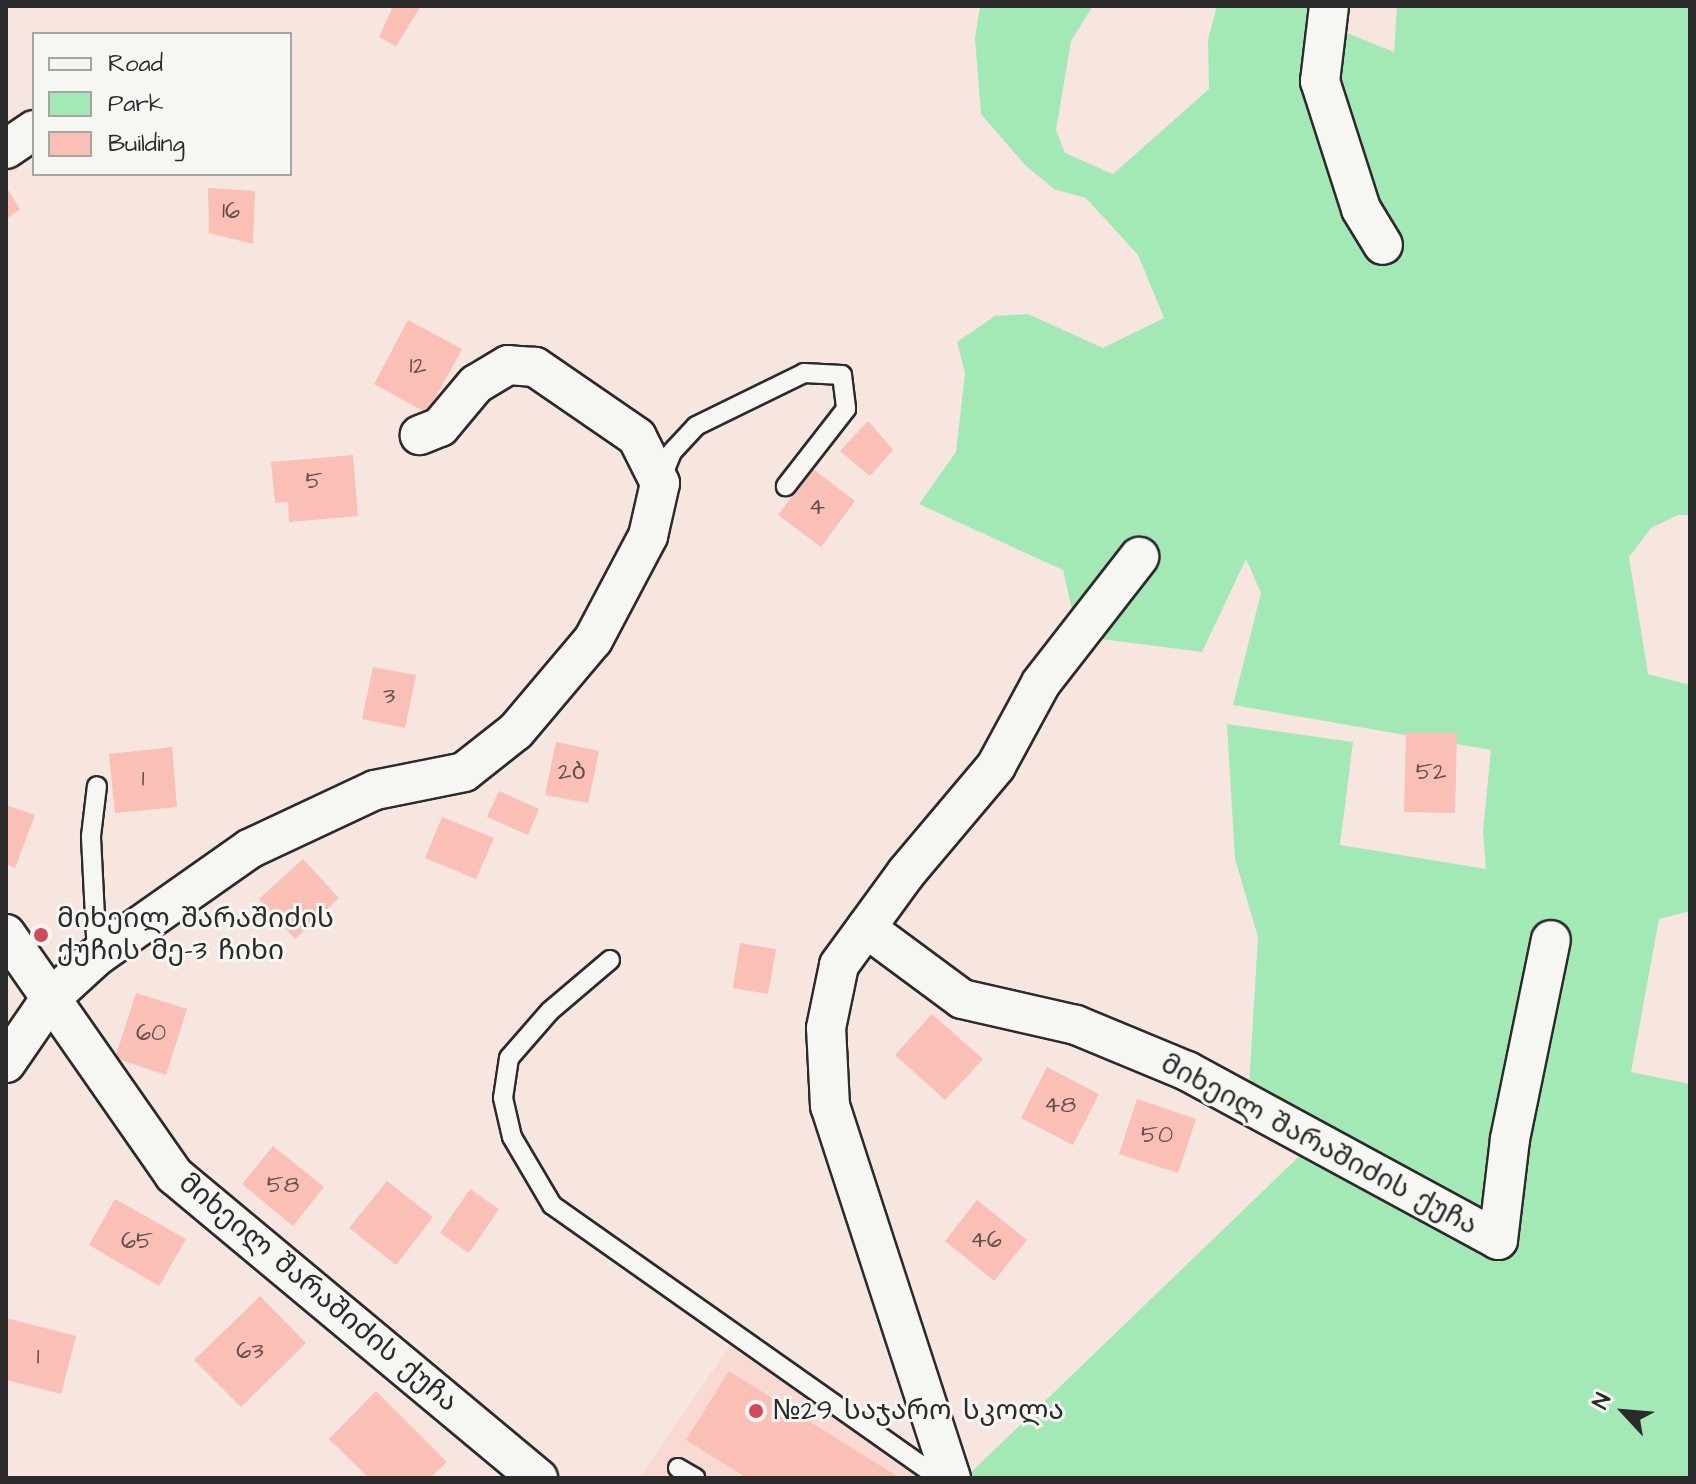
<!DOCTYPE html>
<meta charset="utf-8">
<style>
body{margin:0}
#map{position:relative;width:1696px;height:1484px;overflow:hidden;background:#f7e6e0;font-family:"Architects Daughter","Noto Sans Georgian",sans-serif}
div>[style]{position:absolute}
.built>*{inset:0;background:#f8dad3}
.green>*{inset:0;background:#a3e9b6}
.building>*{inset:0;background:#fabfb5}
.roads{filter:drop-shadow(2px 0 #2b2b2b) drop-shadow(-2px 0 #2b2b2b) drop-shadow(0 2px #2b2b2b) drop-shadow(0 -2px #2b2b2b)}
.lane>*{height:18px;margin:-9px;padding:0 9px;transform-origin:9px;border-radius:9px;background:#f6f6f2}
.street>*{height:38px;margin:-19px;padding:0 19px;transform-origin:19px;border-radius:19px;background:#f6f6f2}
.dots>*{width:22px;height:22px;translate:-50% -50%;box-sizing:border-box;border:4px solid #f6f6f2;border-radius:50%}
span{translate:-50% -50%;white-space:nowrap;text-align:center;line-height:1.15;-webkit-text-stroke:6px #f6f6f2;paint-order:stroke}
.number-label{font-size:24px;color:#5f504e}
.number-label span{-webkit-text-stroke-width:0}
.poi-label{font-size:28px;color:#2b2b2b}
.left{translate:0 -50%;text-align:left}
.street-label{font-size:28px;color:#2b2b2b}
.frame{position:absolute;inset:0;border:8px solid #2b2b2b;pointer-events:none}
.legend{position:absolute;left:32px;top:32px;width:260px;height:144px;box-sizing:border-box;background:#f6f6f2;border:2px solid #a5a5a2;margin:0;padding:10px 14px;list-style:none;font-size:24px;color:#2b2b2b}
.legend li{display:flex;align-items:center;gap:16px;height:40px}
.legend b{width:40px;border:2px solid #a5a5a2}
.north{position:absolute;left:1584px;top:1372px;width:80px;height:80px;-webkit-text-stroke:6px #f6f6f2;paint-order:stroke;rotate:296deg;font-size:22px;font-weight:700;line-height:32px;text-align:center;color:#2b2b2b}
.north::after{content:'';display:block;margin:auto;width:28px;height:36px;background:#2b2b2b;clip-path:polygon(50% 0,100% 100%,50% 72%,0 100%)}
</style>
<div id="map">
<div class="built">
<i style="clip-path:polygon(731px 1344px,922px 1478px,639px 1478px)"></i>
</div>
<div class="green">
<i style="clip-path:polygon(980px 6px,1093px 6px,1071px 41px,1056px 130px,1065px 153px,1113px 174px,1209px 89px,1208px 39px,1217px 6px,1329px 6px,1325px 24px,1394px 52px,1397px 6px,1690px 6px,1690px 515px,1678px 515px,1651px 528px,1629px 557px,1648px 674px,1690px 685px,1690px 911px,1659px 919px,1631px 1072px,1690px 1084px,1690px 1478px,965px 1478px,1315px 1141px,1248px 1103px,1258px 937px,1235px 859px,1227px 724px,1353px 742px,1340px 845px,1486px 869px,1483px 831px,1491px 750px,1233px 705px,1261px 593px,1246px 559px,1202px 652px,1078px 636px,1063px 570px,919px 504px,956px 452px,965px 373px,957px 342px,995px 316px,1028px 314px,1103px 348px,1164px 318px,1138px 255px,1086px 198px,1054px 189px,1025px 165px,981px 114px,975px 38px)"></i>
</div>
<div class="building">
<i style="clip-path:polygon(393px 6px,421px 6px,396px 46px,379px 37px)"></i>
<i style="clip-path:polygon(208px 188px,255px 191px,253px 244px,209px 233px)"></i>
<i style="clip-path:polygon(8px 190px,20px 209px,6px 219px,6px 192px)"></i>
<i style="clip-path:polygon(408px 320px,462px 349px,427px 413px,374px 384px)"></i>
<i style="clip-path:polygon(868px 421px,893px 450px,870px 476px,840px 451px)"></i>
<i style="clip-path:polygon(353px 455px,358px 516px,289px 522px,288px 502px,275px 503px,271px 462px)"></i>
<i style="clip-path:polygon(813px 469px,855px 501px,821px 547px,778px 515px)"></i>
<i style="clip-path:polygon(373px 667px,416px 675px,405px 728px,362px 719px)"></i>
<i style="clip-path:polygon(1406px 732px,1457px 733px,1455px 813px,1404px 812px)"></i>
<i style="clip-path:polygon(556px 742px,599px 751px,588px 803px,545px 795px)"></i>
<i style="clip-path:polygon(172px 747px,177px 807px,115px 813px,109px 754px)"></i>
<i style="clip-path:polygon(499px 791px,539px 809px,528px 835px,487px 817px)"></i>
<i style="clip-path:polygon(6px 805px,35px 815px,15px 868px,6px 864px)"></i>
<i style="clip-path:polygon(442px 817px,494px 838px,476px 879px,425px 858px)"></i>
<i style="clip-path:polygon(303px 859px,339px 898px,295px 939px,259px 899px)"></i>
<i style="clip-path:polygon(740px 943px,776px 949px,768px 994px,733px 988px)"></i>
<i style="clip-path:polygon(136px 993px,187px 1009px,166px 1075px,115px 1058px)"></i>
<i style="clip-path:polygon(932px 1014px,983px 1059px,945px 1100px,895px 1055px)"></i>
<i style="clip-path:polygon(1047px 1067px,1099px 1094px,1073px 1145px,1021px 1118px)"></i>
<i style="clip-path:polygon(1137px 1099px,1196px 1119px,1178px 1173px,1119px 1154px)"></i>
<i style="clip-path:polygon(273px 1146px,324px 1187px,293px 1226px,242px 1184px)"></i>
<i style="clip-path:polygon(387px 1181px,433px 1217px,396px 1265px,349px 1228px)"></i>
<i style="clip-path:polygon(470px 1189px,499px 1209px,469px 1253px,440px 1233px)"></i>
<i style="clip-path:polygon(115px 1199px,186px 1239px,159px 1286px,89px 1245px)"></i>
<i style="clip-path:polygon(977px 1200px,1027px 1240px,994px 1281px,945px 1241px)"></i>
<i style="clip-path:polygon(260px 1296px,306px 1343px,241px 1407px,194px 1360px)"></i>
<i style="clip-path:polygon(6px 1318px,76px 1336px,61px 1394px,6px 1380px)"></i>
<i style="clip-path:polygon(729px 1371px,900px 1478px,747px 1478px,686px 1440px)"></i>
<i style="clip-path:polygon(376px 1391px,447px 1462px,430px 1478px,369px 1478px,329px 1439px)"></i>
</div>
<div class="roads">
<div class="lane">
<i style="left:660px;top:482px;width:32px;rotate:-68deg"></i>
<i style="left:672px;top:452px;width:35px;rotate:-47deg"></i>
<i style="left:696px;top:426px;width:120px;rotate:-26.1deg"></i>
<i style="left:804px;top:373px;width:38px;rotate:3deg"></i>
<i style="left:842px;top:375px;width:34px;rotate:83deg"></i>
<i style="left:846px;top:409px;width:98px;rotate:127.9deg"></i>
<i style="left:97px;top:956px;width:120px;rotate:-92.9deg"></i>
<i style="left:91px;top:836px;width:50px;rotate:-83.2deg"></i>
<i style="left:610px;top:960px;width:79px;rotate:139.6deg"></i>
<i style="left:550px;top:1011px;width:62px;rotate:131.1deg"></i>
<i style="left:509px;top:1058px;width:40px;rotate:98.5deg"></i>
<i style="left:503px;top:1098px;width:40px;rotate:77deg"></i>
<i style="left:512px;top:1137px;width:79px;rotate:59.5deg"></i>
<i style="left:552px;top:1205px;width:474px;rotate:35.2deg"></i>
<i style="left:678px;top:1468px;width:20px;rotate:30deg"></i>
</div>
<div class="street">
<i style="left:1329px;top:6px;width:76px;rotate:96.8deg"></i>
<i style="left:1320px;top:81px;width:134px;rotate:72.2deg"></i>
<i style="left:1361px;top:209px;width:42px;rotate:58.6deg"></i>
<i style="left:6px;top:149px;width:34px;rotate:-34deg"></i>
<i style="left:866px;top:928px;width:119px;rotate:36.5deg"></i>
<i style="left:962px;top:999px;width:117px;rotate:12.8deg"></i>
<i style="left:1076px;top:1025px;width:120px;rotate:22.5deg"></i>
<i style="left:1187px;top:1071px;width:354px;rotate:28.5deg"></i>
<i style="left:1498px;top:1240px;width:102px;rotate:-83.2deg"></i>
<i style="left:1510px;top:1139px;width:203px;rotate:-78.4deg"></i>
<i style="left:6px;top:934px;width:294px;rotate:55.1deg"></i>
<i style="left:174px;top:1175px;width:474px;rotate:39.8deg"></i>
<i style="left:6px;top:1063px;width:78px;rotate:-55.5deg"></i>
<i style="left:50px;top:999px;width:64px;rotate:-42.5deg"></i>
<i style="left:97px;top:956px;width:186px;rotate:-35.1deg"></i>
<i style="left:249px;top:849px;width:139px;rotate:-25.1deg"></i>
<i style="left:375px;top:790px;width:91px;rotate:-11.4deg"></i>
<i style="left:464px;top:772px;width:66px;rotate:-38.3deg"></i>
<i style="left:516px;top:731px;width:119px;rotate:-49.8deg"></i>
<i style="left:593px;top:640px;width:118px;rotate:-62.1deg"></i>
<i style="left:648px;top:536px;width:54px;rotate:-77.2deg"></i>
<i style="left:660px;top:483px;width:51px;rotate:-116.6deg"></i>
<i style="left:637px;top:437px;width:124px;rotate:-145.5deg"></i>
<i style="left:535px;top:367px;width:27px;rotate:-176deg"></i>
<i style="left:508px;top:365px;width:37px;rotate:149deg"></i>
<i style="left:476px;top:384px;width:56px;rotate:129.9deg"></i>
<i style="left:440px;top:427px;width:22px;rotate:158deg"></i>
<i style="left:951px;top:1478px;width:391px;rotate:-108deg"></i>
<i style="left:830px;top:1106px;width:78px;rotate:-92.9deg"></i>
<i style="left:826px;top:1028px;width:64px;rotate:-78.3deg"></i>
<i style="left:839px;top:965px;width:114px;rotate:-53.9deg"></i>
<i style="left:906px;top:873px;width:140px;rotate:-49.9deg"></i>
<i style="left:996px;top:766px;width:94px;rotate:-61.5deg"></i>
<i style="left:1041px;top:683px;width:160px;rotate:-52.1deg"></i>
</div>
</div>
<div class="dots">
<i style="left:41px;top:935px;background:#d1495b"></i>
<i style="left:756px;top:1411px;background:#d1495b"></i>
</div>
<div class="number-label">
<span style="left:231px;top:212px">16</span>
<span style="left:418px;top:367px">12</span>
<span style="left:314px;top:482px">5</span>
<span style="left:817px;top:508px">4</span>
<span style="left:389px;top:697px">3</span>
<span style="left:572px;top:773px">2ბ</span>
<span style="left:1431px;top:773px">52</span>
<span style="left:143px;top:780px">1</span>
<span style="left:151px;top:1034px">60</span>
<span style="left:1060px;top:1106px">48</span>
<span style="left:1157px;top:1136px">50</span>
<span style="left:283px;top:1186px">58</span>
<span style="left:986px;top:1241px">46</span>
<span style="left:137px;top:1242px">65</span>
<span style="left:250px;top:1352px">63</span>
<span style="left:38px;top:1358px">1</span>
</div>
<div class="poi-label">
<span class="left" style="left:57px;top:935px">მიხეილ შარაშიძის<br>ქუჩის მე-3 ჩიხი</span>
<span class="left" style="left:772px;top:1411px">№29 საჯარო სკოლა</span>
</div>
<div class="street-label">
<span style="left:1319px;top:1145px;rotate:28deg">მიხეილ შარაშიძის ქუჩა</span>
<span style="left:318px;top:1293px;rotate:40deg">მიხეილ შარაშიძის ქუჩა</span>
</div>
<div class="frame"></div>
<ul class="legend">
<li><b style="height:10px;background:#f6f6f2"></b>Road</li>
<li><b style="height:22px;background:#a3e9b6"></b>Park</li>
<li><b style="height:22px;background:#fabfb5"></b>Building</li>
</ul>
<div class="north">N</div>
</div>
